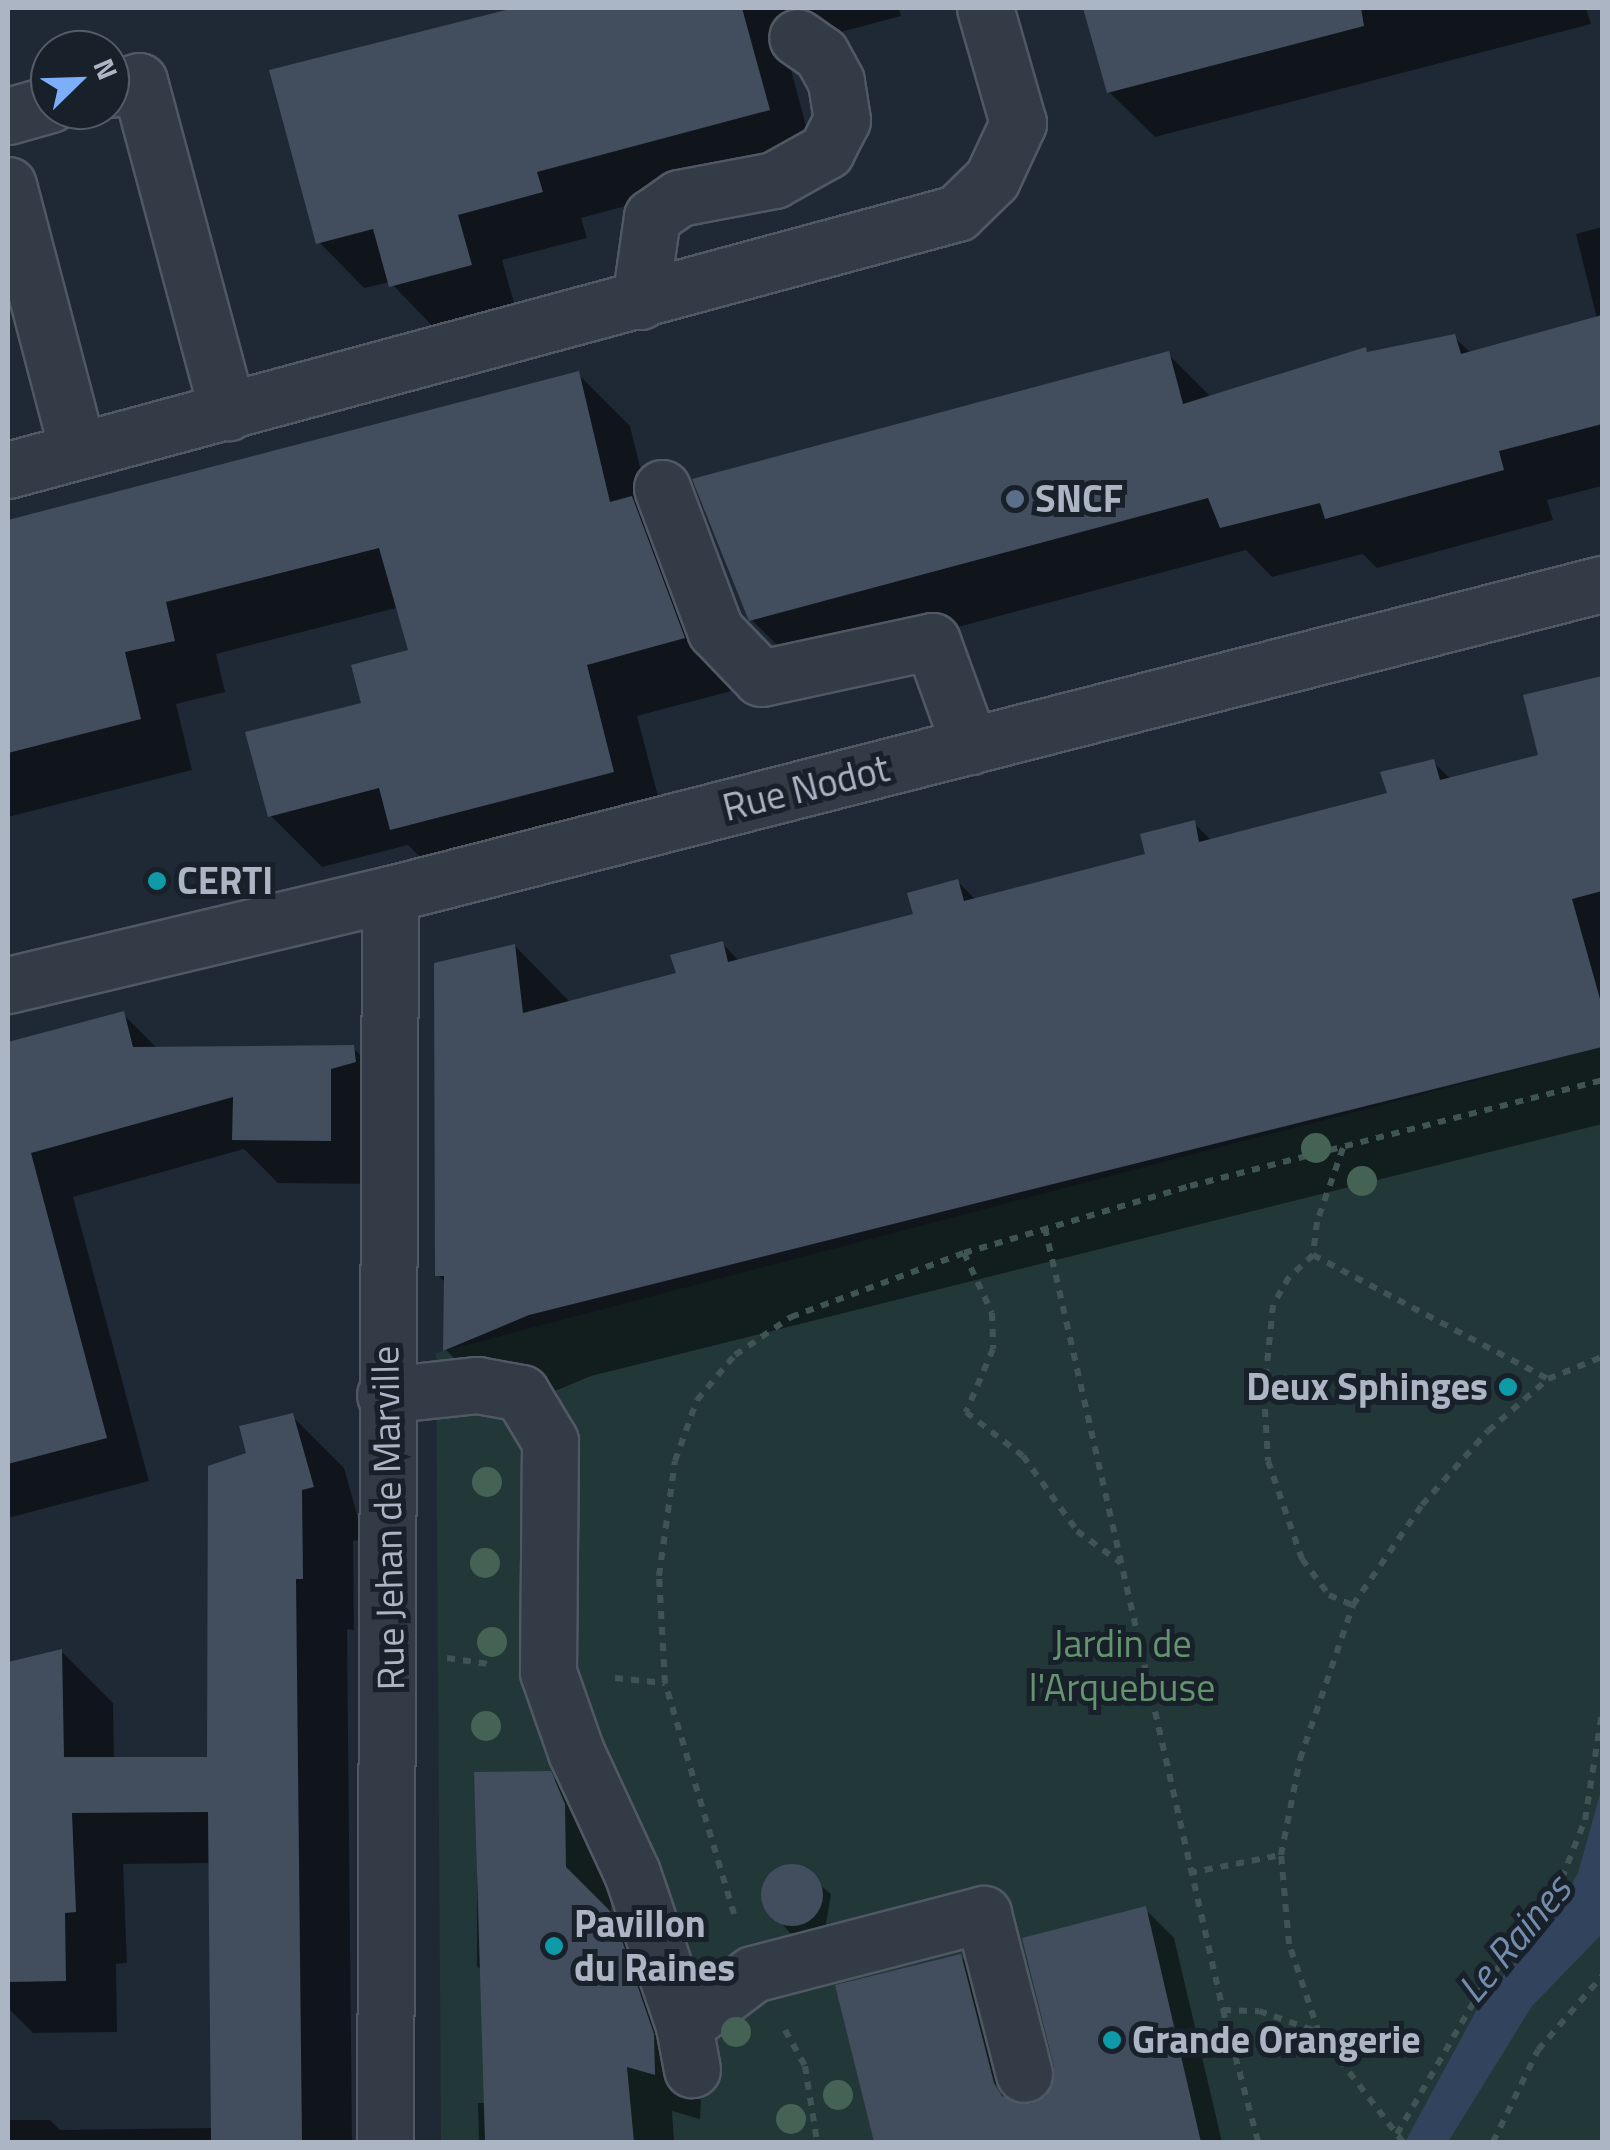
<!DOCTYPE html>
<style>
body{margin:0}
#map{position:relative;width:1610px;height:2150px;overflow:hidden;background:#1f2935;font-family:"Titillium Web",sans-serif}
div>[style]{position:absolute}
.green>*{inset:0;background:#223738}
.water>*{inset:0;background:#32445d}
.shadow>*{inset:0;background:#0007}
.building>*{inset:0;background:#424e5e}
.round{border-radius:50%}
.path>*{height:6px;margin-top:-3px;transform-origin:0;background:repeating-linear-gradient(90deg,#405456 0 8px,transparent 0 16px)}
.roads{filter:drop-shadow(2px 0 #505864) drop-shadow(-2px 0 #505864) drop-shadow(0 2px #505864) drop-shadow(0 -2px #505864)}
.minor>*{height:55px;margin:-27.5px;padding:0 27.5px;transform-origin:27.5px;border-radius:27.5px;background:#323b46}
.trees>*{width:30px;height:30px;margin:-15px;border-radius:50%;background:#456354}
.dots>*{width:28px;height:28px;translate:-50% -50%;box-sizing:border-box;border:5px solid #18202a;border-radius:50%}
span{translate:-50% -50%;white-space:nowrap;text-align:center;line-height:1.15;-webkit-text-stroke:10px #18202a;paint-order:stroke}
.poi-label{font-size:38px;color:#acb5c3;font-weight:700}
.left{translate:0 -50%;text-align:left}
.right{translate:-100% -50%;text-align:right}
.street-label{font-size:38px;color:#acb5c3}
.park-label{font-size:38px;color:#64936e}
.water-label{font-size:40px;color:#748dad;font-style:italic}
.frame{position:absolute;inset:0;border:10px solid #acb5c3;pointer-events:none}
.north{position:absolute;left:30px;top:30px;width:100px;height:100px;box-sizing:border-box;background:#18202a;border:2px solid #535c67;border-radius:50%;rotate:67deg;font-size:28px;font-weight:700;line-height:40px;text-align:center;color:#acb5c3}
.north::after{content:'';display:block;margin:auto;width:35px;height:45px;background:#7caef9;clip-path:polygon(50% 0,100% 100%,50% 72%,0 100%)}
</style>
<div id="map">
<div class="green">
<i style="clip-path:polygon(1602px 1047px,1602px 2142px,441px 2142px,436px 1353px)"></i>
</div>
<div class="water">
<i style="clip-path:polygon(1602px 1787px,1602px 1934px,1532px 2006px,1448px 2142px,1405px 2142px,1481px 2002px,1552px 1919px,1578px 1873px)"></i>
</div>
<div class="shadow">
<i style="clip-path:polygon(521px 8px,899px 8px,901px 16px,785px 47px,814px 156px,581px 218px,587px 238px,502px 260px,516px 310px,437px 331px,390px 282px,364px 288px,319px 242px,272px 72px)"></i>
<i style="clip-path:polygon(1086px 8px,1586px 8px,1591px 24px,1155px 137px,1109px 92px)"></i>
<i style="clip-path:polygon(1602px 227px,1602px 486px,1547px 500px,1553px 520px,1377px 568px,1363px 554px,1272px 577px,1246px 550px,801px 669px,751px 619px,1168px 354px,1212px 398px,1365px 350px,1370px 354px,1454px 337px,1471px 353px,1597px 319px,1576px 234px)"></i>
<i style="clip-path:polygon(578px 374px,630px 426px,653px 520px,735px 690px,637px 716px,665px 823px,444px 881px,408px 845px,322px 867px,270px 815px,411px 651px,396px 608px,216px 654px,225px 692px,176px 704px,192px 770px,8px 817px,8px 523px)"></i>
<i style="clip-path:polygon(1602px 678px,1602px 1124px,591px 1376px,507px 1411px,446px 1350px,447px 1284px,437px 1274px,515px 946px,571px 1003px,679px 975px,722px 943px,739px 961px,916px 916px,958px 882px,976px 900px,1148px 856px,1194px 823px,1212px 841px,1390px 795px,1433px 762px,1452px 780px,1541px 757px,1526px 697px)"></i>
<i style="clip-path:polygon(123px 1014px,158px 1049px,353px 1048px,397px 1091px,374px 1184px,278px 1183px,244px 1149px,73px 1197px,149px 1481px,8px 1518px,8px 1044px)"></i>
<i style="clip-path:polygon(292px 1416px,344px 1468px,364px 1539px,353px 1541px,354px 1630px,347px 1629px,352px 2142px,8px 2142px,8px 2120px,50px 2120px,60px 2130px,213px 2128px,211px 1863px,123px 1864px,127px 1963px,116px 1964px,117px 2032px,33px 2033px,8px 2008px,8px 1665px,61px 1651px,113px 1703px,114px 1759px,210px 1759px,249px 1454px)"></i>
<i style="clip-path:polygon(477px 1774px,550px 1774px,596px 1820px,610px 1851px,611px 1915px,658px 1962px,701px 2097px,700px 2119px,672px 2111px,674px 2142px,479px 2142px,478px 2103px,487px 2103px,487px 1976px,477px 1966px)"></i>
<i style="clip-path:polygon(798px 1867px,831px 1894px,824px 1936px,790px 1933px,764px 1903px,775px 1871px)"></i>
<i style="clip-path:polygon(1145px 1909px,1174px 1938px,1222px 2142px,876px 2142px,838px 1987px,960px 1956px,989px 1985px,1020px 2104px,1031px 2107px,1049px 2097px)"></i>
</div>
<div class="building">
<i style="clip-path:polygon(514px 8px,742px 8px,770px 110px,537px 172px,543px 192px,458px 215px,472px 265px,389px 287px,373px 229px,316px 244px,269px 70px)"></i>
<i style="clip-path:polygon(1083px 8px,1361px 8px,1364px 26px,1107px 93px)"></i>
<i style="clip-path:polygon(1602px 315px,1602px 424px,1499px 451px,1504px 470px,1325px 519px,1320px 503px,1220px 528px,1208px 498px,749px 621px,692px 479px,1169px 351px,1183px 404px,1366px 347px,1367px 352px,1455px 334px,1461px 354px)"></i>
<i style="clip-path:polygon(579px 371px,610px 502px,632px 496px,685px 638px,587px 665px,614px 772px,390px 830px,379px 788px,268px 817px,245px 732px,361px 703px,351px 665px,408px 650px,379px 548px,166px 602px,175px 641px,125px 652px,141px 719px,8px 753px,8px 520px)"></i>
<i style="clip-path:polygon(1602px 676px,1602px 891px,1572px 899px,1602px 1006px,1602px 1047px,529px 1315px,443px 1351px,444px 1276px,435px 1276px,434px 963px,515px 944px,523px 1013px,676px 973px,670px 955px,723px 941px,728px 962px,913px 914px,907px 893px,958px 879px,964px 901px,1145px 854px,1140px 834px,1195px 820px,1199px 842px,1387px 793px,1380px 772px,1434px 759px,1440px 780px,1538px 755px,1523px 695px)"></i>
<i style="clip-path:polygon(124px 1011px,133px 1047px,354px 1045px,356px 1062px,331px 1069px,331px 1141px,232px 1140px,233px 1097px,31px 1153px,107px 1438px,8px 1464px,8px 1042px)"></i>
<i style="clip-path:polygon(293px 1413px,314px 1487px,302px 1490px,303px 1579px,296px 1579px,302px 2142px,211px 2142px,208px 1812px,72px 1813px,76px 1912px,65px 1913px,66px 1981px,8px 1982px,8px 1662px,62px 1649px,64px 1757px,207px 1757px,208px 1466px,246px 1453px,239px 1426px)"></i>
<i style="clip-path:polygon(551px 1771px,565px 1804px,566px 1867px,613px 1914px,654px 2034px,655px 2075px,627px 2067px,634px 2142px,485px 2142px,474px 1772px)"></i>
<i class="round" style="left:761px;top:1864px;width:62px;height:62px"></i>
<i style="clip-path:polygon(1146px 1906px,1201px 2142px,874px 2142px,835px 1985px,961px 1954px,994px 2083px,1002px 2096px,1031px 2104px,1046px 2096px,1054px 2067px,1022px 1938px)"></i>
</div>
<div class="path">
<i style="left:1343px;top:1148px;width:78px;rotate:109.4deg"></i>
<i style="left:1317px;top:1222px;width:33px;rotate:97deg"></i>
<i style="left:1313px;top:1255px;width:33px;rotate:137deg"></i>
<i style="left:1289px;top:1277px;width:32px;rotate:120deg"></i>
<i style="left:1273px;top:1305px;width:88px;rotate:95.8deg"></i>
<i style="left:1264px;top:1393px;width:68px;rotate:86.6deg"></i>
<i style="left:1268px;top:1461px;width:104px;rotate:70.9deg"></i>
<i style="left:1302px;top:1559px;width:45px;rotate:53.1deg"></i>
<i style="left:1329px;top:1595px;width:26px;rotate:23deg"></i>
<i style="left:1045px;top:1228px;width:802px;rotate:77.18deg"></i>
<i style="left:1223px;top:2010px;width:36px;rotate:2deg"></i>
<i style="left:1259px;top:2011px;width:63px;rotate:19.6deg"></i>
<i style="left:964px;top:1253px;width:66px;rotate:65deg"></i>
<i style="left:992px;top:1313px;width:36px;rotate:88deg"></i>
<i style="left:993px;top:1349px;width:69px;rotate:113.2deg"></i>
<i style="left:966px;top:1412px;width:72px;rotate:37.7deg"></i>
<i style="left:1023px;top:1456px;width:92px;rotate:54.2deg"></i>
<i style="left:1077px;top:1531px;width:54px;rotate:36deg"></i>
<i style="left:1313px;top:1255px;width:266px;rotate:27.8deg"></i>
<i style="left:447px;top:1658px;width:42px;rotate:8.1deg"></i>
<i style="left:615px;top:1678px;width:50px;rotate:5.7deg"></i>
<i style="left:1189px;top:1873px;width:94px;rotate:-11.1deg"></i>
<i style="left:734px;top:1914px;width:241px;rotate:-106.6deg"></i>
<i style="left:665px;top:1683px;width:107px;rotate:-93.2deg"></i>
<i style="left:659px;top:1576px;width:116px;rotate:-82.1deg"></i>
<i style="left:675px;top:1461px;width:65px;rotate:-70.2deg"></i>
<i style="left:697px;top:1400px;width:59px;rotate:-49.8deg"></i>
<i style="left:735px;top:1355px;width:68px;rotate:-34.2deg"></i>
<i style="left:791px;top:1317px;width:184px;rotate:-20.3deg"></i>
<i style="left:964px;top:1253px;width:236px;rotate:-16.5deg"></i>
<i style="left:1190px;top:1186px;width:425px;rotate:-14.4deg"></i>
<i style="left:1223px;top:2010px;width:137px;rotate:75.1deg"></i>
<i style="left:785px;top:2030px;width:41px;rotate:60.9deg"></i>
<i style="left:805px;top:2066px;width:77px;rotate:81deg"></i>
<i style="left:1397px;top:2134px;width:175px;rotate:-59.8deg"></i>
<i style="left:1485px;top:1983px;width:99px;rotate:-49.1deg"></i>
<i style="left:1550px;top:1908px;width:95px;rotate:-68.3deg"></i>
<i style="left:1585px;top:1820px;width:108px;rotate:-81deg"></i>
<i style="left:1403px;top:2142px;width:138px;rotate:-127.6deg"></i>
<i style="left:1319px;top:2033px;width:94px;rotate:-108.6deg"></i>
<i style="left:1289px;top:1944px;width:89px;rotate:-95.1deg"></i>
<i style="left:1281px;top:1855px;width:98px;rotate:-78.8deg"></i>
<i style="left:1300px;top:1759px;width:163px;rotate:-71deg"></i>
<i style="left:1353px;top:1605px;width:121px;rotate:-55.4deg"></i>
<i style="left:1422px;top:1505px;width:99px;rotate:-48.3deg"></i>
<i style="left:1488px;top:1431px;width:79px;rotate:-40.9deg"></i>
<i style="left:1548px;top:1379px;width:58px;rotate:-22.2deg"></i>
<i style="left:1493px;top:2142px;width:102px;rotate:-63.9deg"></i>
<i style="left:1538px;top:2050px;width:98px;rotate:-49.1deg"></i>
</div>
<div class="roads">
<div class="minor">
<i style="left:110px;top:89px;width:30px;rotate:-15deg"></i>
<i style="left:139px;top:81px;width:343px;rotate:75deg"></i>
<i style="left:8px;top:116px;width:44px;rotate:-15.9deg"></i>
<i style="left:8px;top:185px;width:275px;rotate:75.3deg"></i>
<i style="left:640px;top:301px;width:85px;rotate:-81.9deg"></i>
<i style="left:652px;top:217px;width:33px;rotate:-35deg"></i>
<i style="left:679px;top:198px;width:97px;rotate:-10.7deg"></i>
<i style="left:774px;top:180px;width:60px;rotate:-29.1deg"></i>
<i style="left:826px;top:151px;width:35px;rotate:-63deg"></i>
<i style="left:842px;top:120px;width:39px;rotate:-99deg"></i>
<i style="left:836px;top:81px;width:31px;rotate:-119deg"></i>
<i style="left:821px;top:54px;width:29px;rotate:-145deg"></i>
<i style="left:8px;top:470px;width:983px;rotate:-15.15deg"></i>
<i style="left:957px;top:213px;width:49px;rotate:-44.2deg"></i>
<i style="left:992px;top:179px;width:62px;rotate:-65.1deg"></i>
<i style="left:1018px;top:123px;width:120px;rotate:-106deg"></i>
<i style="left:662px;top:488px;width:152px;rotate:69.5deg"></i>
<i style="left:715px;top:630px;width:66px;rotate:46.2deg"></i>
<i style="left:761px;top:678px;width:175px;rotate:-12.2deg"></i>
<i style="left:932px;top:641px;width:112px;rotate:70.1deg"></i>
<i style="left:8px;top:985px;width:393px;rotate:-13.4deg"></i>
<i style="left:390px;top:894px;width:1251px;rotate:-14.35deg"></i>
<i style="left:385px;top:1395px;width:93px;rotate:-6.2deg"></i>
<i style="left:477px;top:1385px;width:45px;rotate:10.3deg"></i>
<i style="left:521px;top:1393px;width:56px;rotate:58.9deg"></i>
<i style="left:550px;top:1441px;width:231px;rotate:90.5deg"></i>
<i style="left:548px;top:1672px;width:85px;rotate:70.7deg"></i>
<i style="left:576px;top:1752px;width:133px;rotate:65.2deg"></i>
<i style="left:632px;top:1873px;width:162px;rotate:71.2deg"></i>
<i style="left:684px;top:2026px;width:44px;rotate:79.5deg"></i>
<i style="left:684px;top:2026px;width:86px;rotate:-37deg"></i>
<i style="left:753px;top:1974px;width:238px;rotate:-14.6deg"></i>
<i style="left:983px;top:1914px;width:165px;rotate:75.6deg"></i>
<i style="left:385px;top:2142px;width:1248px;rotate:-89.77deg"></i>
</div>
</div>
<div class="trees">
<i style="left:1316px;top:1148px"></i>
<i style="left:1362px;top:1181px"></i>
<i style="left:487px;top:1482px"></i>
<i style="left:485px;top:1563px"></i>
<i style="left:492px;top:1642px"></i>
<i style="left:486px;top:1726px"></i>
<i style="left:736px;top:2032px"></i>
<i style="left:838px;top:2095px"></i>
<i style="left:791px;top:2119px"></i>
</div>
<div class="dots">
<i style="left:1015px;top:499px;background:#5c6f8a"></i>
<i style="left:157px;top:881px;background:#0f9aa8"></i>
<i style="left:1508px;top:1387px;background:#0f9aa8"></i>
<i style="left:554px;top:1946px;background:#0f9aa8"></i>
<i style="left:1112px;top:2040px;background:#0f9aa8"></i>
</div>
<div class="poi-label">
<span class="left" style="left:1035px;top:499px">SNCF</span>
<span class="left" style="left:177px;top:881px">CERTI</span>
<span class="right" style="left:1488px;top:1387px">Deux Sphinges</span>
<span class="left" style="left:574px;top:1946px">Pavillon<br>du Raines</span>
<span class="left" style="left:1132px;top:2040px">Grande Orangerie</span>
</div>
<div class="street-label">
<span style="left:806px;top:788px;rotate:-14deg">Rue Nodot</span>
<span style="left:388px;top:1518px;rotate:-91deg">Rue Jehan de Marville</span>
</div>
<div class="park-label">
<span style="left:1122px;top:1666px">Jardin de<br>l'Arquebuse</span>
</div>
<div class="water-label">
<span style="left:1514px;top:1939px;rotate:-50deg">Le Raines</span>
</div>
<div class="frame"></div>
<div class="north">N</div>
</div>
